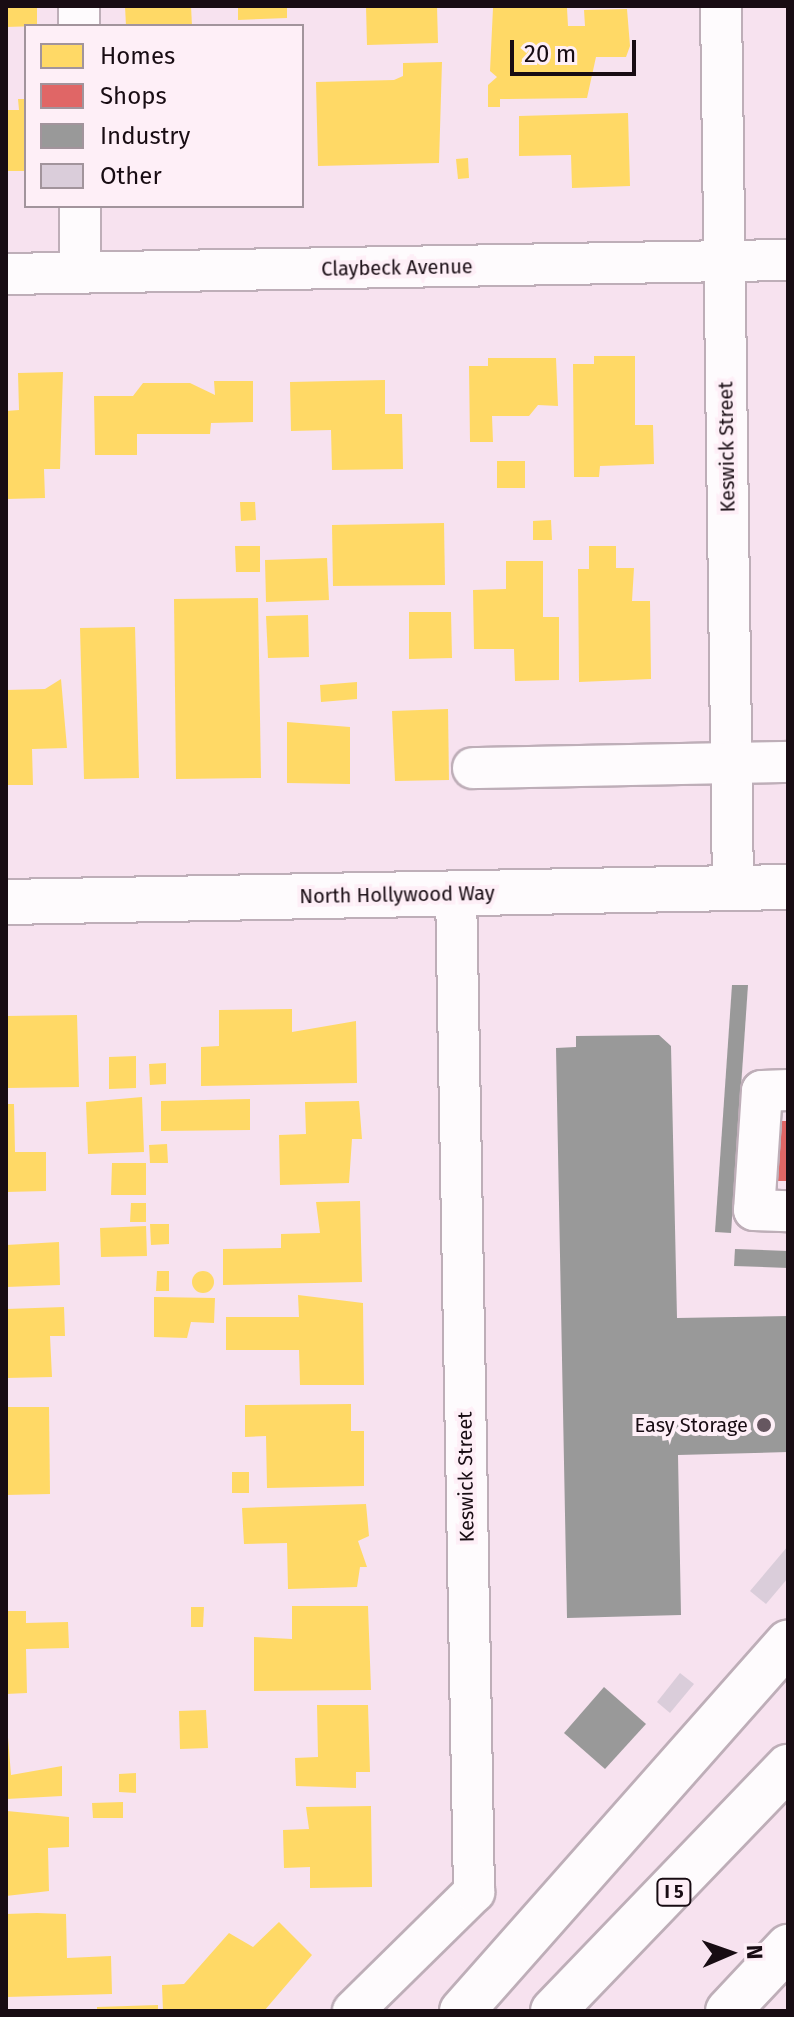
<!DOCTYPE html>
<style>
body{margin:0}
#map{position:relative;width:794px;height:2017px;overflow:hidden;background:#f7e2ef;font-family:"Fira Sans",sans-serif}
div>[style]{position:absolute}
.homes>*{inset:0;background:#ffd966}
.round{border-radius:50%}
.shops>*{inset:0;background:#e06666}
.industry>*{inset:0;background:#999}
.building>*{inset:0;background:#dacdda}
.roads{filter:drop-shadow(2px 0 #beaeb8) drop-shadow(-2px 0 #beaeb8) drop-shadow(0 2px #beaeb8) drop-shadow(0 -2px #beaeb8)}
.minor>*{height:40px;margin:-20px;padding:0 20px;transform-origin:20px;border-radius:20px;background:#fefbfd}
.major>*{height:44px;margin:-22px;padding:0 22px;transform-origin:22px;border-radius:22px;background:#fefbfd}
.highway>*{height:44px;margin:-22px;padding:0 22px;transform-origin:22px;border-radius:22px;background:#fefbfd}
.dots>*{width:22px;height:22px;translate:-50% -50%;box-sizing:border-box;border:4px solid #feeff7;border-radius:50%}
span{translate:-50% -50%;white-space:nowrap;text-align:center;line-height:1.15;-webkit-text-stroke:8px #feeff7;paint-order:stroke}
.shield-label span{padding:2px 6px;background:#feeff7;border:2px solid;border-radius:6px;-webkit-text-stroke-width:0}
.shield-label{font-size:18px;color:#180c13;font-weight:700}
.street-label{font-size:20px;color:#180c13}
.poi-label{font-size:20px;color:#180c13}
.right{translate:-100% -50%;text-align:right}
.frame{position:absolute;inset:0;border:8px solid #180c13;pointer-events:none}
.legend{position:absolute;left:24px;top:24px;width:280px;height:184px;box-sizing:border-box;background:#feeff7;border:2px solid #a2949c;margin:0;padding:10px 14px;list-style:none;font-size:24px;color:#180c13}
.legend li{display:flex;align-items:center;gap:16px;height:40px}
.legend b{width:40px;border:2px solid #a2949c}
.north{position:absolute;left:690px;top:1913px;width:80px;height:80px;-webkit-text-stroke:6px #feeff7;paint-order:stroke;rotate:88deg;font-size:22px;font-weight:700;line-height:32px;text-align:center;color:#180c13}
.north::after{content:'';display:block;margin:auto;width:28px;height:36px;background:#180c13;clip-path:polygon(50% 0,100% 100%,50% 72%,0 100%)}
.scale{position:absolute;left:510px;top:40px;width:126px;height:36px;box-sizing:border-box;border:4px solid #180c13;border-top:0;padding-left:10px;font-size:24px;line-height:28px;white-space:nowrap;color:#180c13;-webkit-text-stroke:6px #feeff7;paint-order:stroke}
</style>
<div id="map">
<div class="homes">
<i style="clip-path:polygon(6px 6px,37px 6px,37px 26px,6px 27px)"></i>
<i style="clip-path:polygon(125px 6px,191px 6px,192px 26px,126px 26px)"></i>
<i style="clip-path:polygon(238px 6px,287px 6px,287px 18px,238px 20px)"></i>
<i style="clip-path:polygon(366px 6px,437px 6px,438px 43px,367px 45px)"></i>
<i style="clip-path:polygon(493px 8px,567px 8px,568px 26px,585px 26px,584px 10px,627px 9px,630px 46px,626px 57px,596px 57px,587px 98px,500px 99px,500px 107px,488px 107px,488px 85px,497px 77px,490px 71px)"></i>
<i style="clip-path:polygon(442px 62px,439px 163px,318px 166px,316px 82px,394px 80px,403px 76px,403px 63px)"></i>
<i style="clip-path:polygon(18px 99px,26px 99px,26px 171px,6px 171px,6px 110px,19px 110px)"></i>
<i style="clip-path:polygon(628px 113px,630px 186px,572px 188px,571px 155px,519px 156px,519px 116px)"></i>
<i style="clip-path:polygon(468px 158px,469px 178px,458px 179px,456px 159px)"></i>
<i style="clip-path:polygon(594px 356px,635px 356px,635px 425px,653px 425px,654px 464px,600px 466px,599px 477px,574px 477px,573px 364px,594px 364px)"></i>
<i style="clip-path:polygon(488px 358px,556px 358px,558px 406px,538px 405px,529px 416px,492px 416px,493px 442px,470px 442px,469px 366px,488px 366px)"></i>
<i style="clip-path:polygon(63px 372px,60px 469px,44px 469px,45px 498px,6px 499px,6px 411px,19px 410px,18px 373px)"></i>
<i style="clip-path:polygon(385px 380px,385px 414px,402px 414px,403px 469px,332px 470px,331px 430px,291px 431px,290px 382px)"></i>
<i style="clip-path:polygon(214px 381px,253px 381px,253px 422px,211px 423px,210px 434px,137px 434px,137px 455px,95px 455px,94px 396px,133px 396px,143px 383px,190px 383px,215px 395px)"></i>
<i style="clip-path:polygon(497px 461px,525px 461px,525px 488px,497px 488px)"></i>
<i style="clip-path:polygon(240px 502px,255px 502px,256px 520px,241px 521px)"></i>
<i style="clip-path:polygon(551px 520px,552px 540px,533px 540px,533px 521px)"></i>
<i style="clip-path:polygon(444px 523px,445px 585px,333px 586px,332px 525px)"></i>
<i style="clip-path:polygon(235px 546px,260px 546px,260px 572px,236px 572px)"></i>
<i style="clip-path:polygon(589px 546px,616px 546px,616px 568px,634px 568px,632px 601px,650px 601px,651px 679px,579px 682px,578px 569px,589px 569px)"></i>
<i style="clip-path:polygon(327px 558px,329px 600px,266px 602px,265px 560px)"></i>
<i style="clip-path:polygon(506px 561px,543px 561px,543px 617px,559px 617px,559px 680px,515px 681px,514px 649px,474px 649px,473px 590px,506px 589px)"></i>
<i style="clip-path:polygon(258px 598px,261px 778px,176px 779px,174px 599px)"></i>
<i style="clip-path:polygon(409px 612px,451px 612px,452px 658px,409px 659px)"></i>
<i style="clip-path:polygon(308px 615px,309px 657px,268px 658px,266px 616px)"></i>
<i style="clip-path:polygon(135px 627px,139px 778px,84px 779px,80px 628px)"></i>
<i style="clip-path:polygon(61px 679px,67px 748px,32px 749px,33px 785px,6px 785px,6px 690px,45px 689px)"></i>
<i style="clip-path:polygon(357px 682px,357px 699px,321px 702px,320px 685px)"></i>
<i style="clip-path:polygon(448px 709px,449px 780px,395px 781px,392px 711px)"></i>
<i style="clip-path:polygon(287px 722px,350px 727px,350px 784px,287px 783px)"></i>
<i style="clip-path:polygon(292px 1009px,292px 1032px,356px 1021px,357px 1083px,201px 1086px,201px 1047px,219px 1046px,219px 1010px)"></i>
<i style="clip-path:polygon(77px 1015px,79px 1087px,6px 1088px,6px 1016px)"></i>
<i style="clip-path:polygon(136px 1056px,136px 1088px,109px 1089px,109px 1057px)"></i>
<i style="clip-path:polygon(166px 1063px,166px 1084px,150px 1085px,149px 1064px)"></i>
<i style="clip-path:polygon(142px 1097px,144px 1152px,88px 1154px,86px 1102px)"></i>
<i style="clip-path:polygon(250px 1099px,250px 1130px,161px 1131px,161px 1101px)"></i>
<i style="clip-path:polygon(359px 1101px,362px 1139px,352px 1139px,349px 1183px,280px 1185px,279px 1135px,306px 1134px,305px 1102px)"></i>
<i style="clip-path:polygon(6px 1104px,14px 1104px,15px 1152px,46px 1152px,46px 1191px,6px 1192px)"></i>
<i style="clip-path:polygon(167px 1144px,168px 1163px,150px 1163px,149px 1145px)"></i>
<i style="clip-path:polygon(112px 1163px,146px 1163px,146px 1195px,111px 1195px)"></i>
<i style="clip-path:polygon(360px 1201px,362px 1282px,223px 1285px,223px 1249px,281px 1248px,281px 1234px,320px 1233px,316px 1202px)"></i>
<i style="clip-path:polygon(131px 1203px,146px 1203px,146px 1222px,130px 1222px)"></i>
<i style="clip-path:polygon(150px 1224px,169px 1224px,169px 1244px,151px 1245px)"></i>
<i style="clip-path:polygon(146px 1226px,147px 1256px,101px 1257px,100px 1228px)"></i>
<i style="clip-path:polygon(59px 1242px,60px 1285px,6px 1287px,6px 1245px)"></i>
<i style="clip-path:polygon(157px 1271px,169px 1271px,169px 1291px,156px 1291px)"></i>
<i class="round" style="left:192px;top:1271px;width:22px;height:22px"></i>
<i style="clip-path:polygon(298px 1295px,363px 1303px,364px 1385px,300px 1385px,299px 1350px,226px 1350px,226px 1317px,299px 1317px)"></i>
<i style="clip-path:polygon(154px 1297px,215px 1298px,214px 1323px,191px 1322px,187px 1338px,154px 1337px)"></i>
<i style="clip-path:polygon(64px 1307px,65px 1336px,50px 1336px,52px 1377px,6px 1378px,6px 1309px)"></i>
<i style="clip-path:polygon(351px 1404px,351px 1431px,364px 1431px,364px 1486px,267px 1488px,266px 1436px,245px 1437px,245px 1405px)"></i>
<i style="clip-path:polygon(7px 1407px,49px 1407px,50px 1494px,6px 1495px)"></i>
<i style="clip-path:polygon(232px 1472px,249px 1472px,249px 1493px,232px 1493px)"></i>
<i style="clip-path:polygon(366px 1504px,369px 1536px,358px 1541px,367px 1567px,360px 1567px,357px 1587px,288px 1589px,287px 1543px,244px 1544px,242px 1508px)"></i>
<i style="clip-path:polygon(292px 1606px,368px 1606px,371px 1690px,254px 1691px,254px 1637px,292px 1639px)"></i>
<i style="clip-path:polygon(191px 1607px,204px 1607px,203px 1627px,191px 1627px)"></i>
<i style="clip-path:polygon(6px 1611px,26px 1611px,26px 1623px,68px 1622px,69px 1648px,26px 1649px,27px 1693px,6px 1694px)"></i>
<i style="clip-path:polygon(317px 1705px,368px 1705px,370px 1772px,356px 1772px,356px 1788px,296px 1786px,295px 1758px,318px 1757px)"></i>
<i style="clip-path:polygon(206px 1710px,208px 1748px,180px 1749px,179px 1711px)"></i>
<i style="clip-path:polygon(6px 1712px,11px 1775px,62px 1766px,62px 1796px,6px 1799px)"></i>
<i style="clip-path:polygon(136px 1773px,136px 1793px,119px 1792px,119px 1774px)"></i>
<i style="clip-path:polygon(123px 1802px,123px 1818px,93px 1818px,92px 1803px)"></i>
<i style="clip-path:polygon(371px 1806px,372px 1887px,310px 1888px,310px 1867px,284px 1868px,283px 1830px,309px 1829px,306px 1807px)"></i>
<i style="clip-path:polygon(7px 1811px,69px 1817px,69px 1847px,48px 1848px,49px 1891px,6px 1896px)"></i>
<i style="clip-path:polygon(37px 1913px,66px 1914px,67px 1958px,111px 1956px,112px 1994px,6px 1997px,6px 1914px)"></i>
<i style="clip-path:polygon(279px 1922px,312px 1955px,264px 2011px,163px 2011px,162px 1985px,184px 1984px,229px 1933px,253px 1947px)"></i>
<i style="clip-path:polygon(158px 2005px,158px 2011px,97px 2011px,97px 2007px)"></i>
</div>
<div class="shops">
<i style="clip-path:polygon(776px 1121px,788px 1121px,788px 1181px,777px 1181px)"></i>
</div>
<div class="industry">
<i style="clip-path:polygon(732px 985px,748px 985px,731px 1233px,715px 1232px)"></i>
<i style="clip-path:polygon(659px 1035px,671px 1046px,677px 1318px,788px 1316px,788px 1452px,678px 1455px,681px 1615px,567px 1618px,556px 1048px,576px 1047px,576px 1036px)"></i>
<i style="clip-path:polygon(735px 1249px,788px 1251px,788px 1268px,734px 1266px)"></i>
<i style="clip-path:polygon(604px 1687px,646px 1724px,605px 1769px,564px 1733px)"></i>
</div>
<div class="building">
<i style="clip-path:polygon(788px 1546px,788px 1578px,766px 1604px,750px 1591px)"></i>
<i style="clip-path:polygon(680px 1673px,694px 1684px,670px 1713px,657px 1702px)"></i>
</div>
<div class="roads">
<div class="minor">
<i style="left:79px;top:6px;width:20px;rotate:90deg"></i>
<i style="left:721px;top:6px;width:882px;rotate:89.22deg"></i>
<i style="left:80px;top:206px;width:67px;rotate:90deg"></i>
<i style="left:6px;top:274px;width:782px;rotate:-1.03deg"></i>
<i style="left:473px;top:768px;width:315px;rotate:-1.1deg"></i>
<i style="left:788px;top:1090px;width:26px;rotate:178deg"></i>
<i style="left:762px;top:1091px;width:119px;rotate:93.8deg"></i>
<i style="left:754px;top:1210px;width:34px;rotate:2deg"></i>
<i style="left:353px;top:2011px;width:170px;rotate:-44.5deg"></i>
<i style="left:474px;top:1892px;width:998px;rotate:-91.03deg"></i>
</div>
<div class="major">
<i style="left:6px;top:902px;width:782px;rotate:-1.1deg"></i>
</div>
<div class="highway">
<i style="left:462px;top:2011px;width:492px;rotate:-48.5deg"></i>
<i style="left:553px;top:2011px;width:339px;rotate:-46.1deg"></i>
<i style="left:728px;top:2011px;width:88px;rotate:-46.8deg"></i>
</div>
</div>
<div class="dots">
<i style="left:764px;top:1425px;background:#665760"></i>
</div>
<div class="shield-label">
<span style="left:674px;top:1892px">I 5</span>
</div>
<div class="street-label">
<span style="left:397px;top:268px;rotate:-1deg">Claybeck Avenue</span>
<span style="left:727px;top:447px;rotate:-91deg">Keswick Street</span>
<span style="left:397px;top:895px;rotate:-1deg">North Hollywood Way</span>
<span style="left:466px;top:1477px;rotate:-91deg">Keswick Street</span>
</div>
<div class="poi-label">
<span class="right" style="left:748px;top:1425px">Easy Storage</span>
</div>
<div class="frame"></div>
<ul class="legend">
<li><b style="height:22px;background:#ffd966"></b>Homes</li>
<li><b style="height:22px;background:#e06666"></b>Shops</li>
<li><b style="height:22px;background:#999"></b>Industry</li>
<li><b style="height:22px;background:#dacdda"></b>Other</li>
</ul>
<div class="north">N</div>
<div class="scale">20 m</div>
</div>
